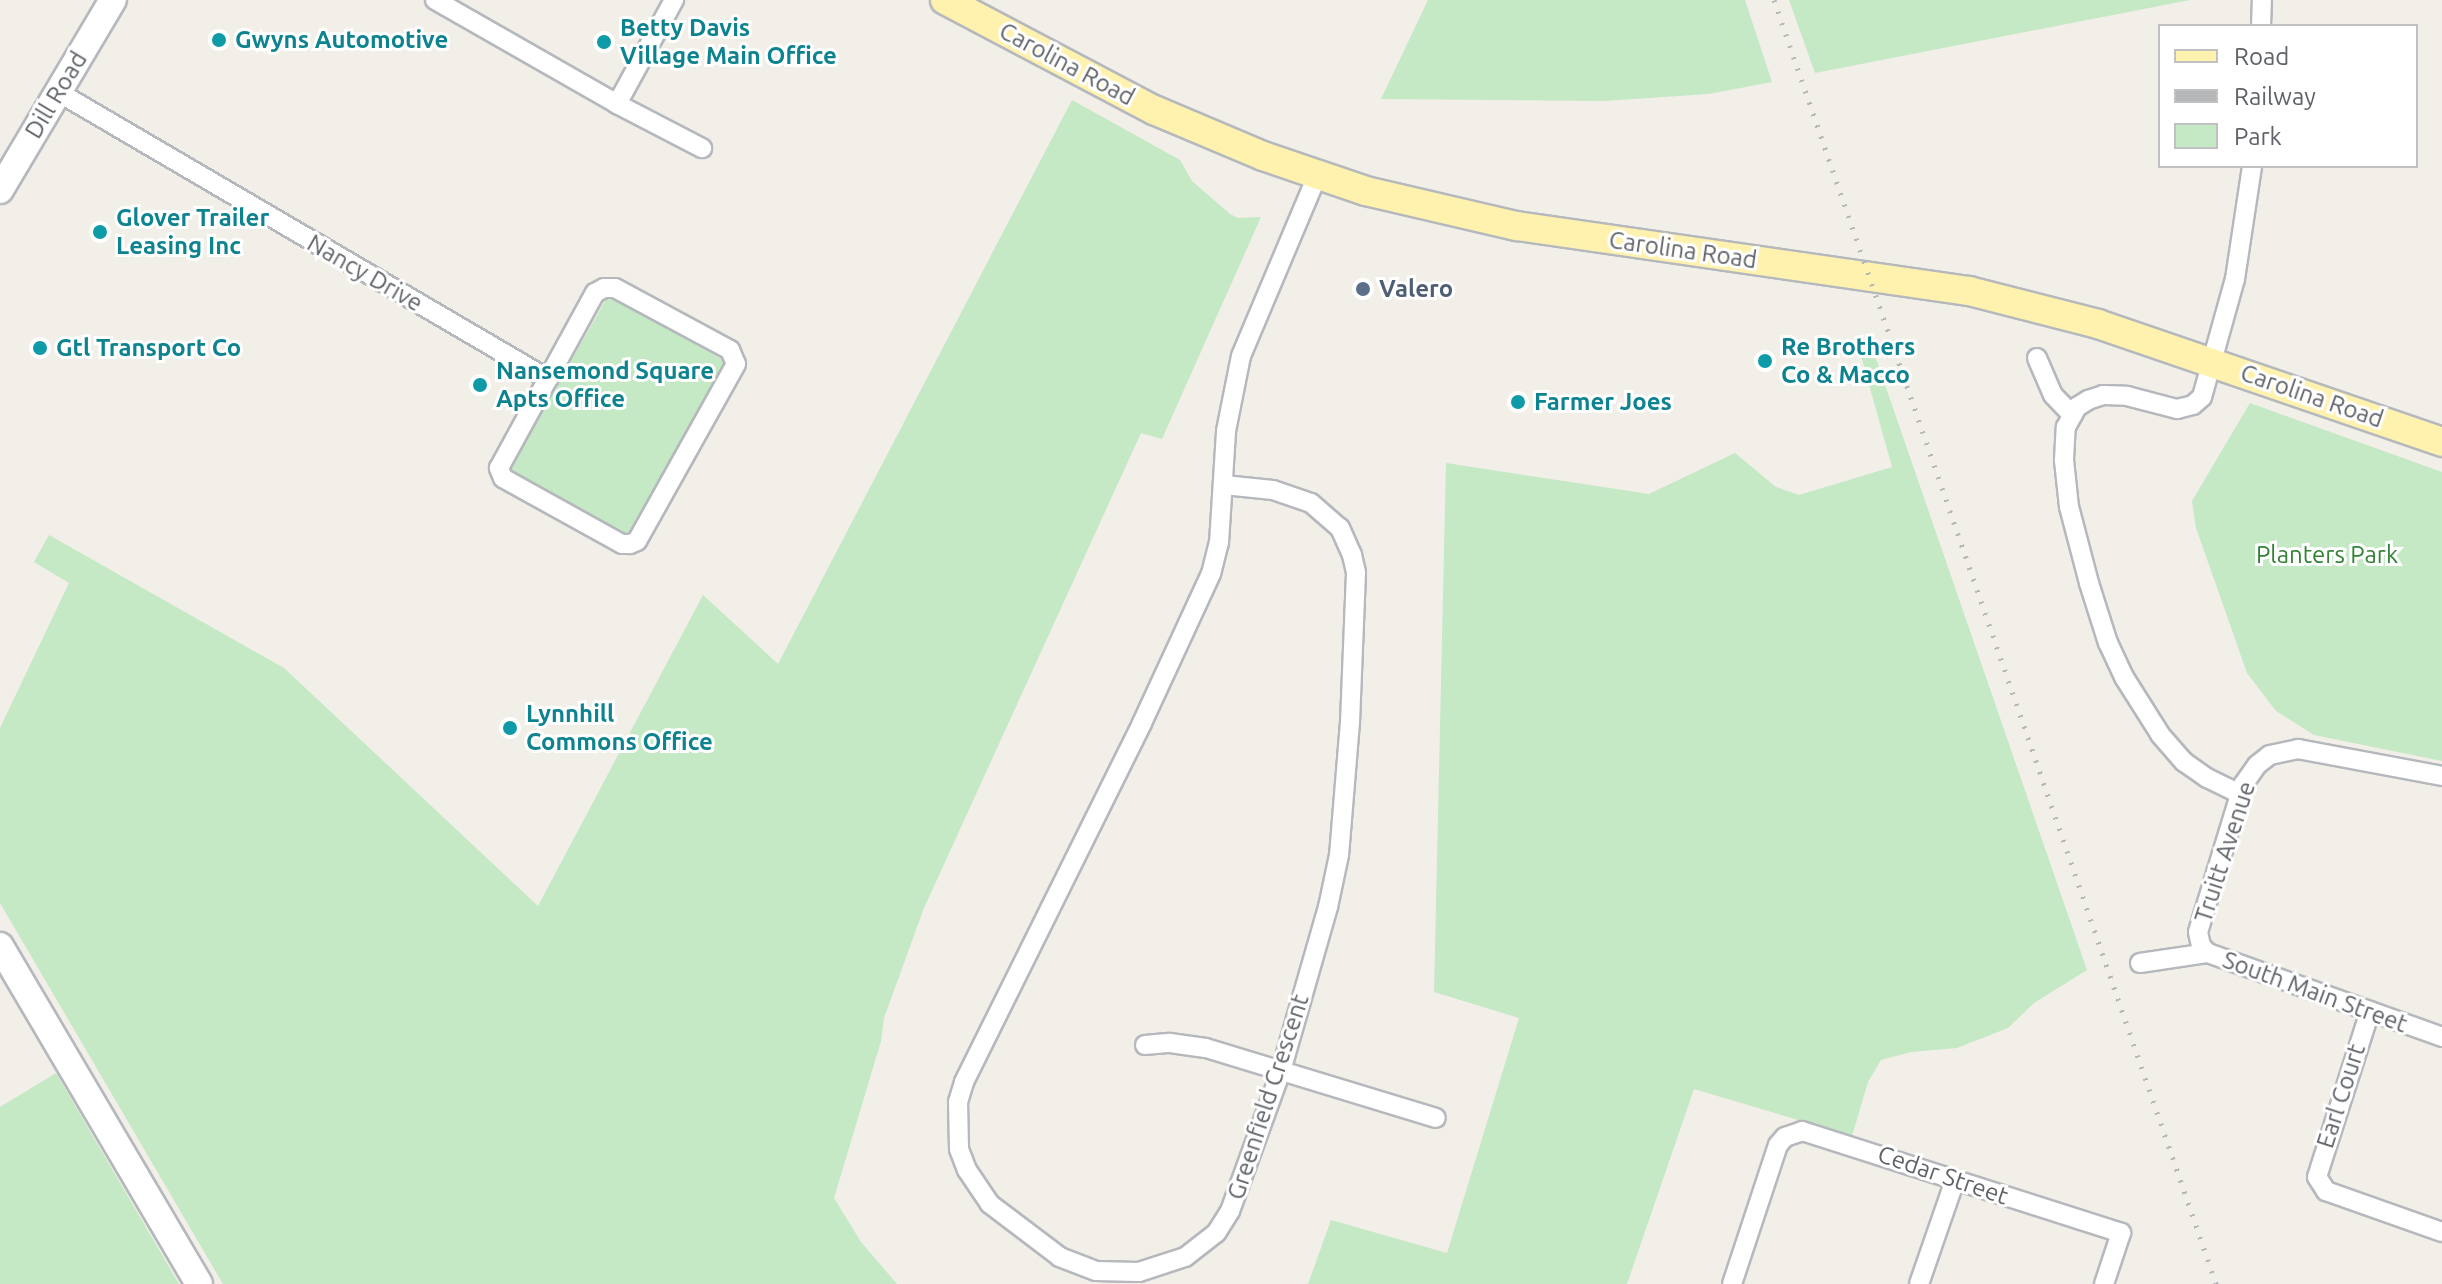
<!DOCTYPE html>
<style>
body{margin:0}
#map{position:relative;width:2442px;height:1284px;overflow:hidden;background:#f1efe8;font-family:Ubuntu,sans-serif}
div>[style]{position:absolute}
.green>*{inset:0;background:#c5e8c5}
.roads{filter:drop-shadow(2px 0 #b5b8bc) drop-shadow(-2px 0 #b5b8bc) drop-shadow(0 2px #b5b8bc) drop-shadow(0 -2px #b5b8bc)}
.street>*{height:18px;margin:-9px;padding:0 9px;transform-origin:9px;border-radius:9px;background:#fff}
.secondary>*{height:26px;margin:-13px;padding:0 13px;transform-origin:13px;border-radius:13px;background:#fff}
.primary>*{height:28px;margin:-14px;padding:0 14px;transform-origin:14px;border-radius:14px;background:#fff2af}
.rail>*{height:5px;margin-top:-2.5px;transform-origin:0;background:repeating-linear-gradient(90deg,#b6b7b8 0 2px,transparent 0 12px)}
.dots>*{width:22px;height:22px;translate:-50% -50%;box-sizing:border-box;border:4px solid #fff;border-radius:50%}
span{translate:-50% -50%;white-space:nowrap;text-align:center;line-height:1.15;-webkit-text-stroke:6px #fff;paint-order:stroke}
.culture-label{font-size:24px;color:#0d838f;font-weight:700}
.left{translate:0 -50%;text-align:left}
.street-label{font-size:24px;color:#5f6368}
.service-label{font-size:24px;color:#4e5e75;font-weight:700}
.park-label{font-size:24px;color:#348238}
.legend{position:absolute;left:2158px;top:24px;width:260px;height:144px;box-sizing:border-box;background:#fff;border:2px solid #bfc1c3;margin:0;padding:10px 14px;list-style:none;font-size:24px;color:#5f6368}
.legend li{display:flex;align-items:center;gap:16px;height:40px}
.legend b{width:40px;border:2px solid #bfc1c3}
</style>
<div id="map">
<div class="green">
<i style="clip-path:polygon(1428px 0,1745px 0,1772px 82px,1709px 94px,1603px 101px,1381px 99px)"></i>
<i style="clip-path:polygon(1789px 0,2190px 0,1815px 73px)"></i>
<i style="clip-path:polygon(1072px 100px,1180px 160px,1192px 181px,1230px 214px,1238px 218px,1261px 217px,1162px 439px,1141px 433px,924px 908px,884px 1018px,881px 1041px,834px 1198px,861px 1242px,897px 1284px,223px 1284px,0 903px,0 728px,69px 583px,34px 562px,49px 535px,284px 668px,538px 906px,703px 595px,778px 664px)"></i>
<i style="clip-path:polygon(609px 294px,728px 363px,628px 538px,509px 470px)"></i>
<i style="clip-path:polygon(1863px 338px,1873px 350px,2087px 970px,2034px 1003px,2008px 1028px,1957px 1048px,1911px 1052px,1881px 1060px,1868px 1082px,1852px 1136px,1694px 1089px,1627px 1284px,1308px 1284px,1331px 1220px,1447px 1253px,1519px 1018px,1434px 992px,1446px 463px,1649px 494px,1735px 453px,1776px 487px,1799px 495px,1892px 467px,1858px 345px)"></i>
<i style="clip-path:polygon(2250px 403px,2442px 472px,2442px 761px,2314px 735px,2276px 711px,2247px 673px,2196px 528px,2192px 501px)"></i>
<i style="clip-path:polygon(56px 1073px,179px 1284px,0 1284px,0 1107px)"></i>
</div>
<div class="roads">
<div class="street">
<i style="left:435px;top:0;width:210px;rotate:29.7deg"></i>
<i style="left:617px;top:104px;width:96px;rotate:27.4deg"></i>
<i style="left:2261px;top:26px;width:26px;rotate:-88deg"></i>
<i style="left:58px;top:92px;width:568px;rotate:30.36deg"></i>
<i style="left:617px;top:104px;width:119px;rotate:-61.3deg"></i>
<i style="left:604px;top:288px;width:11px"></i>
<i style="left:615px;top:288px;width:131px;rotate:28.3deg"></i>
<i style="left:730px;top:350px;width:15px;rotate:67deg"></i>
<i style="left:736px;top:364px;width:203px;rotate:119.2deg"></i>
<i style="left:637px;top:541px;width:8px;rotate:157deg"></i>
<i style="left:630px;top:544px;width:8px;rotate:180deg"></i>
<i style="left:622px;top:544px;width:136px;rotate:-151deg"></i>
<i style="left:503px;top:478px;width:11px;rotate:-112deg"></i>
<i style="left:499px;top:468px;width:200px;rotate:-61.3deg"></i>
<i style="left:595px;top:293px;width:10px;rotate:-29deg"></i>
<i style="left:2037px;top:358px;width:40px;rotate:66.6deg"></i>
<i style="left:2053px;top:395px;width:28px;rotate:46deg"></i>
<i style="left:1224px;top:485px;width:49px;rotate:5.8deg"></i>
<i style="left:1273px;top:490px;width:40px;rotate:18.9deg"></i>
<i style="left:1311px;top:503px;width:38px;rotate:41deg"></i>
<i style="left:1340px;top:528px;width:30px;rotate:66deg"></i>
<i style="left:1352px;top:555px;width:18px;rotate:77deg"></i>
<i style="left:1356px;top:573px;width:149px;rotate:92.3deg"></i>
<i style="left:1350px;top:722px;width:133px;rotate:94.7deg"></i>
<i style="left:1339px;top:855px;width:53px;rotate:101.9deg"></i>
<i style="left:1328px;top:907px;width:171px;rotate:106deg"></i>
<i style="left:1281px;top:1071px;width:149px;rotate:110deg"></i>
<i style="left:1230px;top:1211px;width:26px;rotate:122deg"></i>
<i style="left:1216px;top:1233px;width:39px;rotate:142deg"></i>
<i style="left:1185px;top:1257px;width:48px;rotate:161.9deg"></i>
<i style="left:1139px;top:1272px;width:43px;rotate:-178.7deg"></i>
<i style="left:1096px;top:1271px;width:39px;rotate:-159deg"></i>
<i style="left:1060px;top:1257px;width:88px;rotate:-142.9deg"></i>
<i style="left:990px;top:1204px;width:41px;rotate:-124.1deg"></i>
<i style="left:967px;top:1170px;width:22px;rotate:-111deg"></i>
<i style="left:959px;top:1149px;width:47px;rotate:-91.2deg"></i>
<i style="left:958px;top:1102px;width:21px;rotate:-73deg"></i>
<i style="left:964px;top:1082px;width:401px;rotate:-63.6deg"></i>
<i style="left:1142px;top:723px;width:164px;rotate:-65.2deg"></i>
<i style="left:1211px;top:574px;width:32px;rotate:-76deg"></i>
<i style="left:1219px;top:543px;width:112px;rotate:-86.4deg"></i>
<i style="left:1226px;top:431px;width:76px;rotate:-78.7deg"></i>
<i style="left:1241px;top:356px;width:195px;rotate:-67.1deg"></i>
<i style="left:2240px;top:794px;width:37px;rotate:-154deg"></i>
<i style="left:2207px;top:778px;width:28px;rotate:-145deg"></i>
<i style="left:2184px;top:762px;width:37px;rotate:-131deg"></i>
<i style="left:2160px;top:734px;width:67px;rotate:-122.3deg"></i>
<i style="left:2124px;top:677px;width:38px;rotate:-115deg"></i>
<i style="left:2108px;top:643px;width:63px;rotate:-107.6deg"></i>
<i style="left:2089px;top:583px;width:79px;rotate:-104.7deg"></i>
<i style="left:2069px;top:507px;width:47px;rotate:-96.1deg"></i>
<i style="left:2064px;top:460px;width:33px;rotate:-87deg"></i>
<i style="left:2066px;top:427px;width:23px;rotate:-61deg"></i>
<i style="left:2077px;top:407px;width:13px;rotate:-32deg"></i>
<i style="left:2088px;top:400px;width:16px;rotate:-18deg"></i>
<i style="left:2103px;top:395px;width:24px;rotate:2deg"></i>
<i style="left:2127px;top:396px;width:52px;rotate:14.6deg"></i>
<i style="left:2177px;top:409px;width:16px;rotate:-14deg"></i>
<i style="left:2193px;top:405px;width:12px;rotate:-42deg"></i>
<i style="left:2202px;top:397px;width:123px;rotate:-74.4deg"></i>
<i style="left:2235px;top:279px;width:114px;rotate:-81.4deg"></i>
<i style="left:2208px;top:953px;width:10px;rotate:-135deg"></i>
<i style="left:2201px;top:946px;width:14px;rotate:-102deg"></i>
<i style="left:2198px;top:932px;width:154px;rotate:-73deg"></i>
<i style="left:2243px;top:785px;width:24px;rotate:-55deg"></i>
<i style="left:2257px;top:765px;width:16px;rotate:-38deg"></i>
<i style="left:2270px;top:755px;width:29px;rotate:-12deg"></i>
<i style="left:2298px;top:749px;width:147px;rotate:10.6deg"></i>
<i style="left:2140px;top:963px;width:69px;rotate:-8.4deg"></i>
<i style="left:2208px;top:953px;width:249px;rotate:19.7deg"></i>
<i style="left:2370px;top:1011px;width:174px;rotate:107.7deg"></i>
<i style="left:2317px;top:1177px;width:17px;rotate:57deg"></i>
<i style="left:2326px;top:1191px;width:123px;rotate:19.5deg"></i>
<i style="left:1145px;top:1045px;width:25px;rotate:-5deg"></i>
<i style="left:1170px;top:1043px;width:36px;rotate:8deg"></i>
<i style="left:1206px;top:1048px;width:240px;rotate:16.9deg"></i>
<i style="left:1732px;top:1284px;width:146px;rotate:-71.7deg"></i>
<i style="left:1778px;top:1145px;width:11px;rotate:-49deg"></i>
<i style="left:1785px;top:1137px;width:18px;rotate:-19deg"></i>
<i style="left:1802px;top:1131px;width:335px;rotate:17.7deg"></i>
<i style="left:2121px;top:1233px;width:54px;rotate:108.4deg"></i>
<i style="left:1919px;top:1284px;width:110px;rotate:-70.9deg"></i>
</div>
<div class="secondary">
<i style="left:0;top:190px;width:221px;rotate:-59.3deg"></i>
<i style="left:0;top:946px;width:392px;rotate:59.5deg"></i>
</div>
<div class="primary">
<i style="left:945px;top:0;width:236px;rotate:27.8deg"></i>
<i style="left:1154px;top:110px;width:118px;rotate:22.9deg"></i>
<i style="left:1263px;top:156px;width:109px;rotate:18.8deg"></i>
<i style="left:1366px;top:191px;width:155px;rotate:13.1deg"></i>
<i style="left:1517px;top:226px;width:457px;rotate:8.2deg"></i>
<i style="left:1969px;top:291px;width:133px;rotate:14.3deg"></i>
<i style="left:2098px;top:324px;width:364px;rotate:18.9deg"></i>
</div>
</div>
<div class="rail">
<i style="left:1774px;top:0;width:1358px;rotate:71deg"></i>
</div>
<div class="dots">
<i style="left:219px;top:40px;background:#0f9aa8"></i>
<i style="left:604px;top:42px;background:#0f9aa8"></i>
<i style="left:100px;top:232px;background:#0f9aa8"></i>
<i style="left:1363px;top:289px;background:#5c6f8a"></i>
<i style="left:40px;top:348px;background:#0f9aa8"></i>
<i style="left:1765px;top:361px;background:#0f9aa8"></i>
<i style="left:480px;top:385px;background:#0f9aa8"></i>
<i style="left:1518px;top:402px;background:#0f9aa8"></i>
<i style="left:510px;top:728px;background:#0f9aa8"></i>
</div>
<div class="culture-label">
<span class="left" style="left:620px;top:42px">Betty Davis<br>Village Main Office</span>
<span class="left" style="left:235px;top:40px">Gwyns Automotive</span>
<span class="left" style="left:116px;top:232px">Glover Trailer<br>Leasing Inc</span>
<span class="left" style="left:1781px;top:361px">Re Brothers<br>Co &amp; Macco</span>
<span class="left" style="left:56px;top:348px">Gtl Transport Co</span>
<span class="left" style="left:496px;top:385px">Nansemond Square<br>Apts Office</span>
<span class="left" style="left:1534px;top:402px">Farmer Joes</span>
<span class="left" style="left:526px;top:728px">Lynnhill<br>Commons Office</span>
</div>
<div class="street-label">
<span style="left:1067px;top:64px;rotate:28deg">Carolina Road</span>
<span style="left:56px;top:95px;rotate:-59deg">Dill Road</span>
<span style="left:1683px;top:250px;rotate:8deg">Carolina Road</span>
<span style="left:365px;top:273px;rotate:30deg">Nancy Drive</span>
<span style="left:2312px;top:396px;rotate:19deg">Carolina Road</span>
<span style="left:2225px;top:852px;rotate:-72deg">Truitt Avenue</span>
<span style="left:2315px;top:992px;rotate:20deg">South Main Street</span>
<span style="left:2341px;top:1096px;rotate:-72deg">Earl Court</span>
<span style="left:1268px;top:1097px;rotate:-72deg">Greenfield Crescent</span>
<span style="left:1943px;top:1175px;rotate:19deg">Cedar Street</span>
</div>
<div class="service-label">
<span class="left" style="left:1379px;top:289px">Valero</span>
</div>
<div class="park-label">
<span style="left:2327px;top:555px">Planters Park</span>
</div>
<ul class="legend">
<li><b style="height:10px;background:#fff2af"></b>Road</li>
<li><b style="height:10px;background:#b6b7b8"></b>Railway</li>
<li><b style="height:22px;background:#c5e8c5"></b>Park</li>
</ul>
</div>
